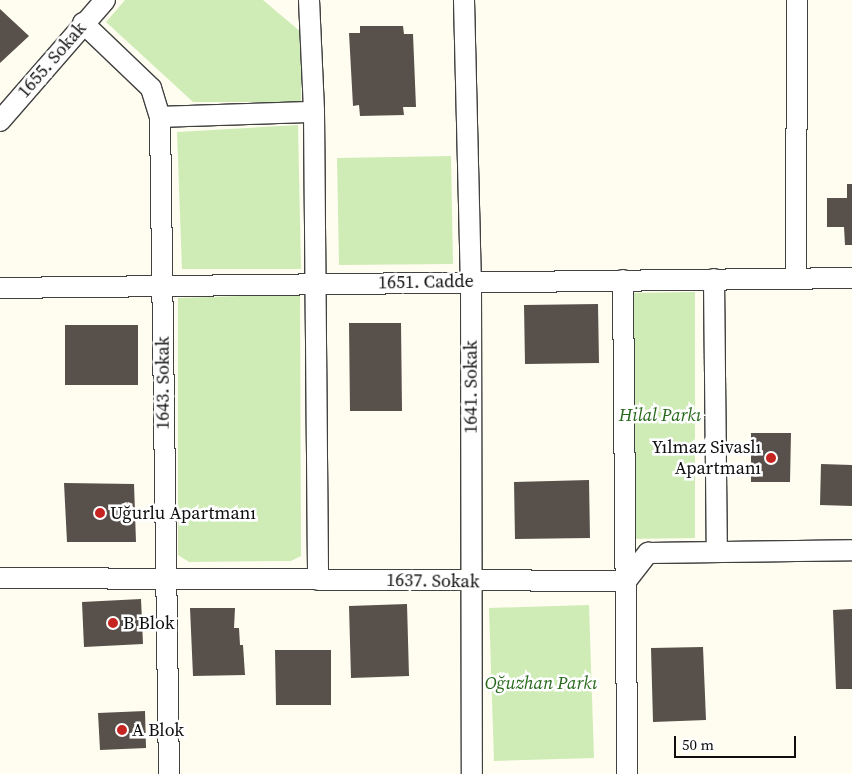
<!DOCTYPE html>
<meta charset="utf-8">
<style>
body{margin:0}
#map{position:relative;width:852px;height:774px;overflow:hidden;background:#fffdf0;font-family:"Source Serif 4",serif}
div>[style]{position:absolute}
.green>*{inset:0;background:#cfecb7}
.building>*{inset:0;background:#58504a}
.roads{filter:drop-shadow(1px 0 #414141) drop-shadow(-1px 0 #414141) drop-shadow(0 1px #414141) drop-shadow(0 -1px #414141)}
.minor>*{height:20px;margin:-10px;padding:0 10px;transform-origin:10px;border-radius:10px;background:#fff}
.dots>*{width:14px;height:14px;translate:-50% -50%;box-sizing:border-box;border:2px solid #fff;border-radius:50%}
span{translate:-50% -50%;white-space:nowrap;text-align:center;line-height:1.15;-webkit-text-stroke:5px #fff;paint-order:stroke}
.street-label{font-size:18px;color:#0e0e0e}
.park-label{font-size:18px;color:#26691b;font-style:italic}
.poi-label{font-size:18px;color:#0e0e0e}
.right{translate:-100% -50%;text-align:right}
.left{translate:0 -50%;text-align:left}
.scale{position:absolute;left:674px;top:736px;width:122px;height:22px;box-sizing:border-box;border:2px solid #0e0e0e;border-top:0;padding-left:6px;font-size:15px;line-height:18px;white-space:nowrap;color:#0e0e0e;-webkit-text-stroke:4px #fff;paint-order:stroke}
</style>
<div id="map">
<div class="green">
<i style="clip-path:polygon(125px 0,263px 0,302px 33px,301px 102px,193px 102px,106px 22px)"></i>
<i style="clip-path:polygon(298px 125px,301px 269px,182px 269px,177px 132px)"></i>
<i style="clip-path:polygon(451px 156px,453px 264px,339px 265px,337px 158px)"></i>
<i style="clip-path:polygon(695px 292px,695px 538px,625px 539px,623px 293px)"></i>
<i style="clip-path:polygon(300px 294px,301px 556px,291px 561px,189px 562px,178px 555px,178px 298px)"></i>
<i style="clip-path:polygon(589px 605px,594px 758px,494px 761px,489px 608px)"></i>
</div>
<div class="building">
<i style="clip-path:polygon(0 9px,29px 36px,0 63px)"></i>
<i style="clip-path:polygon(360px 26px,403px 26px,404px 34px,413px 34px,416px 107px,403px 107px,404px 115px,360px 116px,359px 105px,353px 106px,349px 33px,360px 33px)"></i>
<i style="clip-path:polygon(847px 184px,852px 184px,852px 245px,845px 245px,844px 227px,827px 227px,827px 198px,847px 198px)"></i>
<i style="clip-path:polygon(598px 304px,599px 363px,525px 364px,524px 305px)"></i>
<i style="clip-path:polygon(349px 323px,401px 323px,402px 411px,350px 411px)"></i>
<i style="clip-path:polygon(65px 325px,138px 325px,138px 385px,65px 385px)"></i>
<i style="clip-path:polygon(751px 433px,791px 433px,790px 482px,751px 482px)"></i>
<i style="clip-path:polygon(821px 464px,852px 465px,852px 506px,820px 505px)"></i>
<i style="clip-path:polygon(589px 480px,590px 538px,515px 539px,514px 482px)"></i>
<i style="clip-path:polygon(64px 483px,134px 484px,136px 542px,67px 542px)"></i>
<i style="clip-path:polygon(141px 599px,143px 644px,84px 647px,82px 602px)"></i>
<i style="clip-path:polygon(407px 604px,409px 676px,351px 678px,349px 606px)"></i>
<i style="clip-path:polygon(190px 608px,235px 608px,234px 628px,239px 628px,240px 645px,243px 645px,245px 675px,193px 676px)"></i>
<i style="clip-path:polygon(852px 609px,852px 689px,836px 689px,833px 610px)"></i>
<i style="clip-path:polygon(703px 647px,706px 720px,653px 722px,651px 648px)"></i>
<i style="clip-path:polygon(275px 650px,331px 650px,331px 705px,276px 705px)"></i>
<i style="clip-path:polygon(145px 711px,146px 748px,100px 750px,98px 713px)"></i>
</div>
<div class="roads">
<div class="minor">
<i style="left:309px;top:0;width:112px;rotate:87.4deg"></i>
<i style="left:314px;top:112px;width:468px;rotate:89.5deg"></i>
<i style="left:464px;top:0;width:281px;rotate:88.6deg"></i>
<i style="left:471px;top:281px;width:493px;rotate:89.9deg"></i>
<i style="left:83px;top:23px;width:94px;rotate:43.7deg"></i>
<i style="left:151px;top:88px;width:30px;rotate:73deg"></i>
<i style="left:160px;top:117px;width:657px;rotate:89.22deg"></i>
<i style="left:160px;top:117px;width:154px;rotate:-1.9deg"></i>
<i style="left:0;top:121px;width:160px;rotate:-49deg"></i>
<i style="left:714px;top:279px;width:273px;rotate:89.4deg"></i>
<i style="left:796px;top:279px;width:279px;rotate:-89.8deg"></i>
<i style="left:623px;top:280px;width:494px;rotate:89.5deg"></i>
<i style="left:0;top:288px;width:852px;rotate:-0.67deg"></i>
<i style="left:0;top:578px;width:626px;rotate:0.27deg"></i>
<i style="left:626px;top:581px;width:36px;rotate:-52deg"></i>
<i style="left:648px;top:553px;width:204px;rotate:-0.8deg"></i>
</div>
</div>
<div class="dots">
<i style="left:771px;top:458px;background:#c52420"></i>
<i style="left:100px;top:513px;background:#c52420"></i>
<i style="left:113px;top:623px;background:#c52420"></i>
<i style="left:122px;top:730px;background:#c52420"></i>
</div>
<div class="street-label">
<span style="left:52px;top:60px;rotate:-49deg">1655. Sokak</span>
<span style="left:426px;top:282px;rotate:-1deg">1651. Cadde</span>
<span style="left:163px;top:383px;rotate:-90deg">1643. Sokak</span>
<span style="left:471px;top:387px;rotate:-90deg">1641. Sokak</span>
<span style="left:433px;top:581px;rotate:1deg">1637. Sokak</span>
</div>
<div class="park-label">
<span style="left:660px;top:415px">Hilal Parkı</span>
<span style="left:541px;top:683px">Oğuzhan Parkı</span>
</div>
<div class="poi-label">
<span class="right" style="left:761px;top:458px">Yılmaz Sivaslı<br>Apartmanı</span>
<span class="left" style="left:110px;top:513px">Uğurlu Apartmanı</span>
<span class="left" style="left:123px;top:623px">B Blok</span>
<span class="left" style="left:132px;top:730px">A Blok</span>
</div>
<div class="scale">50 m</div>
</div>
